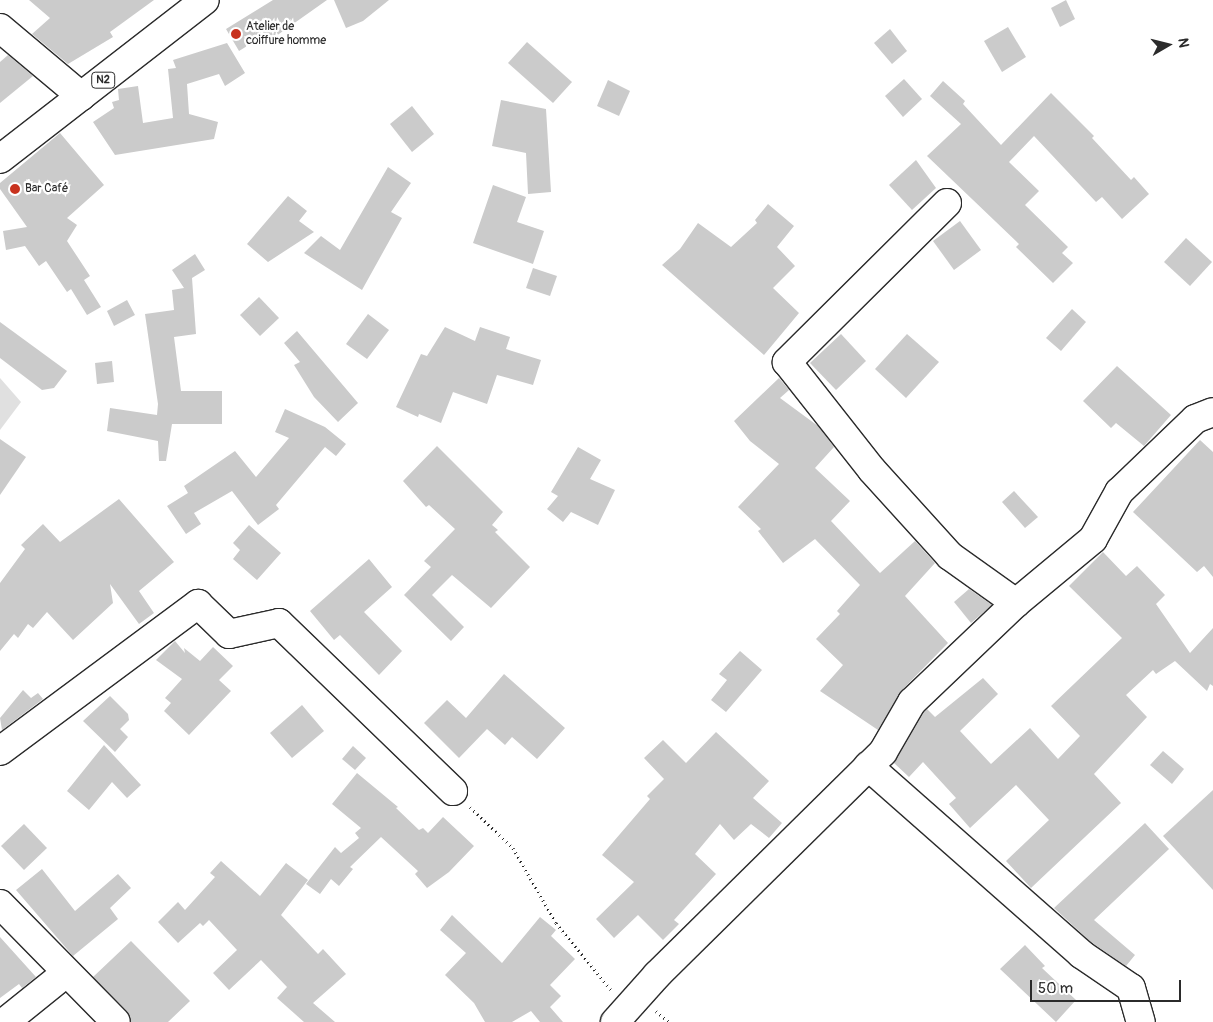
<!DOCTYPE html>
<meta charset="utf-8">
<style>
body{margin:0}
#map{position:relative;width:1213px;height:1022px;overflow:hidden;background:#fff;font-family:Pangolin,sans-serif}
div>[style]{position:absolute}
.green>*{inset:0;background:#e0e0e0}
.building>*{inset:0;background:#cbcbcb}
.path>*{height:3px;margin-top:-1.5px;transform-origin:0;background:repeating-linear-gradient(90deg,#2b2b2b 0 1px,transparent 0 5px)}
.roads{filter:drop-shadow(1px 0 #2b2b2b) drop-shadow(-1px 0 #2b2b2b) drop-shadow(0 1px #2b2b2b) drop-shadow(0 -1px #2b2b2b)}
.minor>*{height:28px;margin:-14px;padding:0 14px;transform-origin:14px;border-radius:14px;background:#fff}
.highway>*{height:28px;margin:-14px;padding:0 14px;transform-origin:14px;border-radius:14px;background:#fff}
.dots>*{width:14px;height:14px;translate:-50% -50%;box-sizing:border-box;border:2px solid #fff;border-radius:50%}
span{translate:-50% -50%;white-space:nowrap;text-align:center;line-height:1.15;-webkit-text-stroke:4.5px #fff;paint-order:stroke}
.shield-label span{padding:1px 4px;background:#fff;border:1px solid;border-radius:4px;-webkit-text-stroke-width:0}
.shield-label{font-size:11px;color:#2b2b2b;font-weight:700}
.poi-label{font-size:12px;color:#2b2b2b}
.left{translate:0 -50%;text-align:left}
.north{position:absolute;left:1143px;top:20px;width:50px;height:50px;-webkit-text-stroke:4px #fff;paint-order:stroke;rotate:82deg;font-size:14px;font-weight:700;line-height:20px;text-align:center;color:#2b2b2b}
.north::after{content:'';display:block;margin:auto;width:18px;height:22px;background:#2b2b2b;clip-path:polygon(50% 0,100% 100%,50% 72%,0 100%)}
.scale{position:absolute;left:1030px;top:980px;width:151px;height:22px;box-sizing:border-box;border:2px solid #2b2b2b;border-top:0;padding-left:6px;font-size:15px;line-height:18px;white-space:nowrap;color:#2b2b2b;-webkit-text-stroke:4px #fff;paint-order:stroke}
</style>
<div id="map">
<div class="green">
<i style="clip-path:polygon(0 378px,21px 402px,0 430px)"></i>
</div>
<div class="building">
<i style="clip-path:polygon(29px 0,154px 0,110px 32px,113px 37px,68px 64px,32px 34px,50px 18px)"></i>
<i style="clip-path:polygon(273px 0,327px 0,269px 41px,265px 35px,239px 51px,226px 29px)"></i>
<i style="clip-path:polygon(334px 0,389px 0,363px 21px,346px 28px)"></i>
<i style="clip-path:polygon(1066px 0,1075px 19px,1060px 27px,1051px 8px)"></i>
<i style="clip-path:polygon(1008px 27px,1026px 57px,1002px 72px,984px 41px)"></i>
<i style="clip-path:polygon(890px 29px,907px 51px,892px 64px,874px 43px)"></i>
<i style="clip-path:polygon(527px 42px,572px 82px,553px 103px,508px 63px)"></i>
<i style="clip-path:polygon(227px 43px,245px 73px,225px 86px,219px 74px,187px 84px,189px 114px,218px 122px,214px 139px,115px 155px,93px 122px,114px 108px,112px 102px,119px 100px,118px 89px,138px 86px,143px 123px,173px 118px,168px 69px,176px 68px,173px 60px)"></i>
<i style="clip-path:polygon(8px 55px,33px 76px,0 103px,0 62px)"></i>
<i style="clip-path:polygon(904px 79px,922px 99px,903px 117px,885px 96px)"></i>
<i style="clip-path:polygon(608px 80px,630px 91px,619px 116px,597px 106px)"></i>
<i style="clip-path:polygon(943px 81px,965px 101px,963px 104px,1001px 145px,1051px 93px,1094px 136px,1092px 138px,1131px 180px,1134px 177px,1149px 194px,1122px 219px,1102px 197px,1096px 202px,1034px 136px,1009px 162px,1039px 191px,1025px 205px,1068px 247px,1062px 253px,1073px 263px,1053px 283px,1016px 247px,1019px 244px,927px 156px,961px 124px,930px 96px)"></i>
<i style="clip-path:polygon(501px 100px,546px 109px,551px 192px,528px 194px,526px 153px,492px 146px)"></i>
<i style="clip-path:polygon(412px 106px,434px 134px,412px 152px,390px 124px)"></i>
<i style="clip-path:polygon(60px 133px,104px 185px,67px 218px,77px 225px,67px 241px,90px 276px,84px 280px,101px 307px,87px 315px,71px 289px,67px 292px,46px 261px,39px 266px,25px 246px,6px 250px,3px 231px,27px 227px,0 189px,0 183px)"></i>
<i style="clip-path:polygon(916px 160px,936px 188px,912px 210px,889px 185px)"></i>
<i style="clip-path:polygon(388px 167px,411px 183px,391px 212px,402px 218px,362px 290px,304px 253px,321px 236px,340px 250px)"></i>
<i style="clip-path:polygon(493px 185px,526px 197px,517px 222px,544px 231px,533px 264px,473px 243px)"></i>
<i style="clip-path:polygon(288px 196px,307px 211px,299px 221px,314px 232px,268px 262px,247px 244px)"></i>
<i style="clip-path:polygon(768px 204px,794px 226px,777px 247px,795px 266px,773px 288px,799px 313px,764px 355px,662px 265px,680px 249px,698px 223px,731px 247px,757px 223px,755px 220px)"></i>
<i style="clip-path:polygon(960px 221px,981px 250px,954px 270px,933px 241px)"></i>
<i style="clip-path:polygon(1186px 238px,1212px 262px,1190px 286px,1164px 262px)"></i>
<i style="clip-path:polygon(195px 254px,205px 270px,192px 278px,196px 334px,174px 337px,181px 391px,222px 391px,222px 424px,172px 424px,166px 461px,159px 461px,158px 441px,107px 431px,110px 408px,157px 415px,158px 404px,145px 314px,174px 310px,172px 290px,184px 288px,172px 270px)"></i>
<i style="clip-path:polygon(533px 268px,557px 276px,550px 296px,526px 288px)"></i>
<i style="clip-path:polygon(259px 297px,279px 318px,260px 336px,240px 315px)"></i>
<i style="clip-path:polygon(127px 300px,135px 315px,114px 326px,107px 311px)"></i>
<i style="clip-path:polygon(1072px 309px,1086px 322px,1061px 351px,1046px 338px)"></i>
<i style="clip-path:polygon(368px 314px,389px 330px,367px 359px,346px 344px)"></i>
<i style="clip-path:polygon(0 322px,67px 371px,54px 388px,42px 390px,0 358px)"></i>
<i style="clip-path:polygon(445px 327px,475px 341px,480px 327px,510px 337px,506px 349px,541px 360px,533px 385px,497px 375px,487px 404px,453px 392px,441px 423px,419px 414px,418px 417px,396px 407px,421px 354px,427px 356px)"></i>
<i style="clip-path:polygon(297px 331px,358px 403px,338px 422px,314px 397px,294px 365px,300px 362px,284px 343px)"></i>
<i style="clip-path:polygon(841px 334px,866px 361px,836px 390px,810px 363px)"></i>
<i style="clip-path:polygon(907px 334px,939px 362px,906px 398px,875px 369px)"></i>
<i style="clip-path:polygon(112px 361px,114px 382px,97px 384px,95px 363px)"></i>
<i style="clip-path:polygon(1117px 366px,1171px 415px,1144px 446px,1116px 423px,1111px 428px,1083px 401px)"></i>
<i style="clip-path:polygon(779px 378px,789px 390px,780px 398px,818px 426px,834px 447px,815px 468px,850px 501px,831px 521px,880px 573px,915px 541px,935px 563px,905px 596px,948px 643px,901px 691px,878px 730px,820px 691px,843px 665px,816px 639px,840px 614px,837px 611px,860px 585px,815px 539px,783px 563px,758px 531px,761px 529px,738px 507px,779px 464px,750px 441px,734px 421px)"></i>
<i style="clip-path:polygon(285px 409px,325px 427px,346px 444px,336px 456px,325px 447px,276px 505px,279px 509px,258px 525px,232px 491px,194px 513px,201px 524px,186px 534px,167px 506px,188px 493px,184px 486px,235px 451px,256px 477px,289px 438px,275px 432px)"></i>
<i style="clip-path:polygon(0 439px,26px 457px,0 495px)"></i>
<i style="clip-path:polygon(1200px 440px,1213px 452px,1213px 577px,1204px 566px,1197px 572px,1133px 512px)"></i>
<i style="clip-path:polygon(437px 446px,503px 512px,492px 525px,498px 530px,495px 532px,530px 567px,491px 608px,452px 575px,432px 595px,464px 627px,451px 641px,404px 595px,431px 567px,424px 561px,455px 529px,429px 505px,426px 507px,403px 481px)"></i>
<i style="clip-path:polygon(578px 447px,601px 460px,590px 479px,615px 490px,598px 525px,571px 512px,563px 522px,547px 509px,558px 496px,551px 492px)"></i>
<i style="clip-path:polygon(1014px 491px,1038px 517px,1025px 528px,1002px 502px)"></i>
<i style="clip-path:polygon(119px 499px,174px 562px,139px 591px,154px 613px,139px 624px,110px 584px,113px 603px,73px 640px,47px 612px,33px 628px,28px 624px,18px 638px,14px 634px,0 651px,0 583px,25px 549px,21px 545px,43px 524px,60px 542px)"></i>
<i style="clip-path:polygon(249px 525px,281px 553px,257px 580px,233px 559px,240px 550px,233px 543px)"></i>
<i style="clip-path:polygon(1103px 552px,1126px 576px,1137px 566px,1165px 595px,1156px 604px,1190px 653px,1213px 628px,1213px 686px,1210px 684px,1207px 691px,1175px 661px,1156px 674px,1153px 670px,1126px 695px,1147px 717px,1094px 774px,1121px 803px,1031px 888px,1006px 861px,1049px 820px,1016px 785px,970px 828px,949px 804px,956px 798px,923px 762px,909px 777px,894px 763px,924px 712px,927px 709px,935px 717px,983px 678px,998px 694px,960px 731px,991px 764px,1030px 728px,1058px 759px,1080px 736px,1051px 706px,1122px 638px,1069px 586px)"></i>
<i style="clip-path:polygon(369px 559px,392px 587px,364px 612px,402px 651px,379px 675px,340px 635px,334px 640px,310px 611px)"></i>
<i style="clip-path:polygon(969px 589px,992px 605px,971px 623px,954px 602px)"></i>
<i style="clip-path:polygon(175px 641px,185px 653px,184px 648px,200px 661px,213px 647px,233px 666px,219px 680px,231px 691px,189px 735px,164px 711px,171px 703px,165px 698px,182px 679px,156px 660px)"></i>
<i style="clip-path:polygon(740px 651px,762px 670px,726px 712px,711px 700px,727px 680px,719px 674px)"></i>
<i style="clip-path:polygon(504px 674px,565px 728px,537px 759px,512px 737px,505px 745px,487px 729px,459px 758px,424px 723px,447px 700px,466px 718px)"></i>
<i style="clip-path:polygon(23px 690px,31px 698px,38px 693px,43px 699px,2px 730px,0 718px)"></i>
<i style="clip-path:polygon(110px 696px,128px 714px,129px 720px,120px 729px,128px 737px,115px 752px,83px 721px)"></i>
<i style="clip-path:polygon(302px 705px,324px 731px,292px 758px,270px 733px)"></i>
<i style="clip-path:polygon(716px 732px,769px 781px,753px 798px,782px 823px,769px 838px,751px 824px,734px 840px,720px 824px,695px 854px,716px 874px,674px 920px,679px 924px,663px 940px,638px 915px,614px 938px,596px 919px,634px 882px,602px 855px,650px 799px,647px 796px,664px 779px,644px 758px,663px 740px,686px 763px)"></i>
<i style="clip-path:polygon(104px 745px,141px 785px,127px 798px,112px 782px,89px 810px,67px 791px)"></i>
<i style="clip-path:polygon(353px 746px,366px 758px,355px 770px,342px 759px)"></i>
<i style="clip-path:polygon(1163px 751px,1184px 769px,1172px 784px,1150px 765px)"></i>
<i style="clip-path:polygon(357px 773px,398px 807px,396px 808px,419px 830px,423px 828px,428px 833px,443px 817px,474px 846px,449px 872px,427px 888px,415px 874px,418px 871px,381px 837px,350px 867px,353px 869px,339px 886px,331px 879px,320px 894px,306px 884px,335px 847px,341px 853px,359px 838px,355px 833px,361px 828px,332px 804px)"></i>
<i style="clip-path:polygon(1213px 790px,1213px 890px,1163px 836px)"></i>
<i style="clip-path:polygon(1145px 823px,1169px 849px,1094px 920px,1135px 955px,1126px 966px,1091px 942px,1054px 908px)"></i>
<i style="clip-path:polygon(24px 824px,47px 848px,24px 870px,1px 846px)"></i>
<i style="clip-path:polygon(221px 861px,260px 896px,286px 863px,308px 880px,281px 915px,318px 954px,323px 949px,346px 974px,313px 1003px,335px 1022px,304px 1022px,277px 998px,287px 987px,261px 960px,229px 990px,213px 973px,237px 950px,209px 920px,203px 926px,200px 923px,178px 943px,158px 922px,178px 902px,185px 910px,215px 877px,210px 873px)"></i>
<i style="clip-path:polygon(42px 869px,75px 911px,118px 874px,131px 888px,110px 908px,118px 919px,73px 956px,16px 890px)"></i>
<i style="clip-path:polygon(452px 915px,502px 963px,540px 917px,556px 930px,551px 936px,575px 959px,550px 985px,561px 996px,550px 1007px,563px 1022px,540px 1022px,531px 1011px,512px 1022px,485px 1022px,474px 1003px,445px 975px,466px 953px,440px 930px)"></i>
<i style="clip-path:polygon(0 937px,36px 977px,22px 988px,19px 984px,0 998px)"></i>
<i style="clip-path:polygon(131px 941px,190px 1001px,168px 1022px,131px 1022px,127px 1011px,93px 977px)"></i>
<i style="clip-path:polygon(1025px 945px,1045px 966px,1042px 968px,1076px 1000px,1056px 1022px,1000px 969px)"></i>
</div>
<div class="path">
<i style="left:470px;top:807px;width:59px;rotate:43.6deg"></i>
<i style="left:513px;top:848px;width:86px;rotate:60.2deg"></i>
<i style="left:556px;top:923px;width:88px;rotate:50.5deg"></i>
<i style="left:656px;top:1011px;width:17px;rotate:40deg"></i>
</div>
<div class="roads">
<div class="minor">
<i style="left:0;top:28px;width:106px;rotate:40deg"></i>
<i style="left:947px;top:203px;width:226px;rotate:135.2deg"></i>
<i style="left:787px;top:362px;width:137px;rotate:51.8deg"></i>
<i style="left:872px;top:470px;width:116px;rotate:47.8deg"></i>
<i style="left:950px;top:556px;width:81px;rotate:35.5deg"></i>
<i style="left:0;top:751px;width:247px;rotate:-36.6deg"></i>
<i style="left:198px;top:604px;width:43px;rotate:44.1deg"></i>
<i style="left:229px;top:634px;width:51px;rotate:-12.4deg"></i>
<i style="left:279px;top:623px;width:242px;rotate:44deg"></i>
<i style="left:868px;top:766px;width:284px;rotate:41.4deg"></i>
<i style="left:1081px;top:954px;width:60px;rotate:34.2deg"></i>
<i style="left:1131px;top:988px;width:35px;rotate:74deg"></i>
<i style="left:0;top:904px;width:165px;rotate:45.5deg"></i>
<i style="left:5px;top:1022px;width:78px;rotate:-38.8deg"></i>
<i style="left:615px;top:1022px;width:63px;rotate:-48.2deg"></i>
<i style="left:657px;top:975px;width:317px;rotate:-44.6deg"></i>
<i style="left:883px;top:752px;width:58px;rotate:-59.9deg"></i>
<i style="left:912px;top:702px;width:144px;rotate:-43.6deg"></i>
<i style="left:1016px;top:603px;width:100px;rotate:-39.7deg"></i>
<i style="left:1093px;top:539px;width:54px;rotate:-61deg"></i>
<i style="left:1119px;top:492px;width:105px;rotate:-43.8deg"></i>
<i style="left:1195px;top:419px;width:19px;rotate:-21deg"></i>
</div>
<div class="highway">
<i style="left:0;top:159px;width:259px;rotate:-37.8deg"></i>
</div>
</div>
<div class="dots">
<i style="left:236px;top:34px;background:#c8321e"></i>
<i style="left:15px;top:189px;background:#c8321e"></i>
</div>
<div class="shield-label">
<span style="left:103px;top:80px">N2</span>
</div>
<div class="poi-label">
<span class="left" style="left:246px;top:34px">Atelier de<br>coiffure homme</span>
<span class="left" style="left:25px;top:189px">Bar Café</span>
</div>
<div class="north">N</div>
<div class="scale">50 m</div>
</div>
